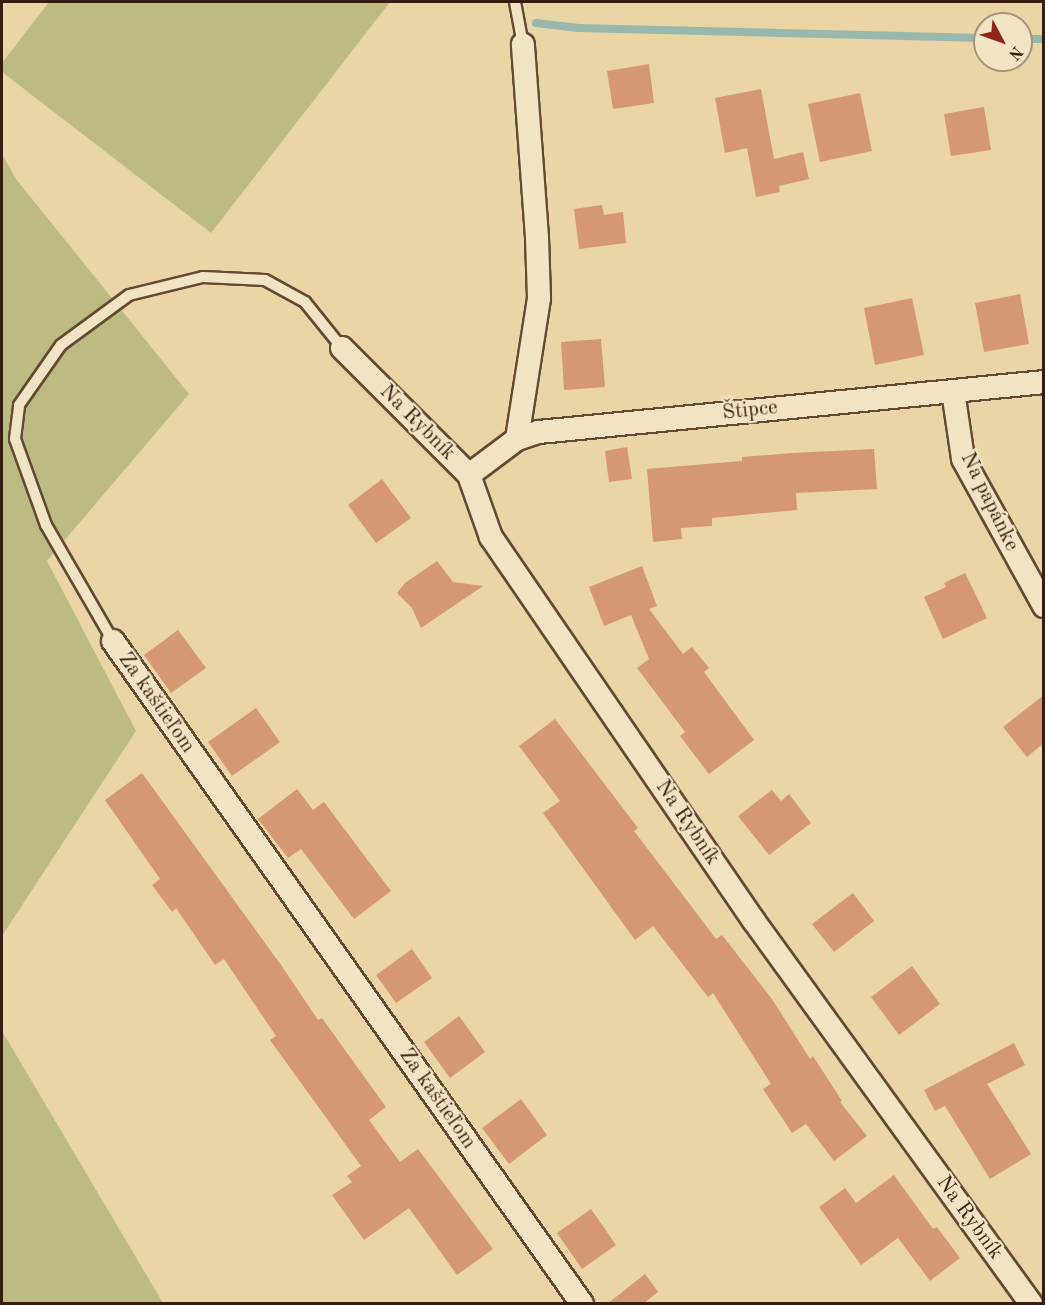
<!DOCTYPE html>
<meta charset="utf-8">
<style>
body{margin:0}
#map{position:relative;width:1045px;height:1305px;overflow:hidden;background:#ead5a5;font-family:"Old Standard TT",serif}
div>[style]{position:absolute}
.green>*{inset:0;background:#bcbc82}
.stream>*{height:8px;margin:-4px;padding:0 4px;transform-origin:4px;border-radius:4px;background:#99b8ad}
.building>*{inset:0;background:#d69873}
.roads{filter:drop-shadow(2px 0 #644a35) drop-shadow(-2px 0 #644a35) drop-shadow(0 2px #644a35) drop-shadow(0 -2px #644a35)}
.lane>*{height:10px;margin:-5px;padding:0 5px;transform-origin:5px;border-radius:5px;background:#f1e4c4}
.street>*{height:22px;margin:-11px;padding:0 11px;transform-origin:11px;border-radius:11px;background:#f1e4c4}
span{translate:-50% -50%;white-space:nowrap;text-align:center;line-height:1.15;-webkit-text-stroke:4.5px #f1e4c4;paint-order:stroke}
.street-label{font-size:21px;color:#371c10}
.frame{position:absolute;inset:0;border:3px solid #371c10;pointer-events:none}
.north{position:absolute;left:973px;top:12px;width:60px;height:60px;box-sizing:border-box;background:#f1e4c4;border:2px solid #a7947c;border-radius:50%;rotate:131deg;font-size:16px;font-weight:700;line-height:24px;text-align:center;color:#371c10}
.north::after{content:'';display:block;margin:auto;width:21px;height:27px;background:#8f2418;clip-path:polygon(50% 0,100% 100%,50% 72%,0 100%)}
</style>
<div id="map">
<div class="green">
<i style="clip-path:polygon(49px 2px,390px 2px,211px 233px,2px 72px,2px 63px)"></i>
<i style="clip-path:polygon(2px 154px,16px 179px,189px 394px,47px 561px,136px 731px,2px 936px)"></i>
<i style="clip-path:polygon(2px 1031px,163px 1303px,2px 1303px)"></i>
</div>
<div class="stream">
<i style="left:536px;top:23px;width:43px;rotate:6.6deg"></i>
<i style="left:579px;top:28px;width:406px;rotate:1.4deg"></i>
<i style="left:1021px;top:39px;width:23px"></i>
</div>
<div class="building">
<i style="clip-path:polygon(649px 64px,654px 103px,613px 109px,607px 71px)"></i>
<i style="clip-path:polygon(761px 89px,774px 159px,803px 152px,809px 179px,779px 186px,780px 192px,756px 197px,747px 148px,725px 153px,715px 98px)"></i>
<i style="clip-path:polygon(860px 93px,872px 151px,820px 162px,808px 104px)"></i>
<i style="clip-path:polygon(984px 107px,991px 150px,951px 156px,944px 114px)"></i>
<i style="clip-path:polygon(602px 205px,604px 215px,623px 212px,626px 243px,579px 249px,574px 209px)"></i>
<i style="clip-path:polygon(1020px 294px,1029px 344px,984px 352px,975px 303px)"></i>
<i style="clip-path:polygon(912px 298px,924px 355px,875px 365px,864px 308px)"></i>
<i style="clip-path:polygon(601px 339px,605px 387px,564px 390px,561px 342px)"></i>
<i style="clip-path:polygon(627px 447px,632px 479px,609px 482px,605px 451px)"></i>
<i style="clip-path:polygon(874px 449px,877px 489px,796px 493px,797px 510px,712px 518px,712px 526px,681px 528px,682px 539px,653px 542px,647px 469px,742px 461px,742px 457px,792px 453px)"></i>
<i style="clip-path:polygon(382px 479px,411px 518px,376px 543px,348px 505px)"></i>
<i style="clip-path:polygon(437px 561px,453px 582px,483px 586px,421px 628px,412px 608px,397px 593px,405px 583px)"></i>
<i style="clip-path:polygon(642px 566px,657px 606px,649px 609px,683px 654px,692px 647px,709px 668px,704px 672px,754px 740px,709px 774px,680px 736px,685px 732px,637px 668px,649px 659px,631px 615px,604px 626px,589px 587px)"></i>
<i style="clip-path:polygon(965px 573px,987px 618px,943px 639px,924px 597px,946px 587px,944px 583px)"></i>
<i style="clip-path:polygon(178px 630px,206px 668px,171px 693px,144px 655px)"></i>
<i style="clip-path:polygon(1044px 695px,1044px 743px,1027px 757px,1003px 727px)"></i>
<i style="clip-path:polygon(256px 708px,280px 742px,232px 776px,208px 742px)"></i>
<i style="clip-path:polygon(555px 719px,638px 828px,634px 831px,704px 923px,716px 939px,722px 935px,772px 999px,810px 1059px,813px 1056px,842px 1101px,840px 1102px,867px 1136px,834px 1161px,806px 1124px,792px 1133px,763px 1089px,771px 1084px,713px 993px,708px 997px,653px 926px,635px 940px,543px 813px,560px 801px,519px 746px)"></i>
<i style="clip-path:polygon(142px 773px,281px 965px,318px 1020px,322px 1018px,386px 1107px,369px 1120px,400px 1162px,418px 1149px,493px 1249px,457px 1275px,409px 1208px,364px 1240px,332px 1195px,352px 1182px,347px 1176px,361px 1166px,270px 1040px,276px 1036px,224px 959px,215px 965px,176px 908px,172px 912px,152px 885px,160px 879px,105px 800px)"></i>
<i style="clip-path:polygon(297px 789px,313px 810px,324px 802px,391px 891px,354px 919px,301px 849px,288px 858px,258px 819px)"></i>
<i style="clip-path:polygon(772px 790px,781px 801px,789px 794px,811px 823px,769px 855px,738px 816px)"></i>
<i style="clip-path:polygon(853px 893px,874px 921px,834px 952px,812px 924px)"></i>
<i style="clip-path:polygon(412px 949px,432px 978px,396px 1003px,376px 975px)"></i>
<i style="clip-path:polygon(912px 966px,940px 1004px,899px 1035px,871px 997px)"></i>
<i style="clip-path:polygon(459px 1016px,485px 1052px,450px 1078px,424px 1042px)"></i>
<i style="clip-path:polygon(1014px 1043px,1025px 1065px,987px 1084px,1031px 1154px,990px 1179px,945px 1106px,935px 1111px,924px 1090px)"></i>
<i style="clip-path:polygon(521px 1099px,547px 1135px,509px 1164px,482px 1128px)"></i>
<i style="clip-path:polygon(894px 1175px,933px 1229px,937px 1227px,960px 1258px,930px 1281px,898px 1238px,861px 1265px,819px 1207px,845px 1188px,856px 1203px)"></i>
<i style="clip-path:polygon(591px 1209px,616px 1245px,582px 1269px,557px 1233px)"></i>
<i style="clip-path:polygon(645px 1274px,658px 1292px,643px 1304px,607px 1304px)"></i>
</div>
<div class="roads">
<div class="lane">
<i style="left:515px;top:2px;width:44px;rotate:79.5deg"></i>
<i style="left:113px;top:641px;width:134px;rotate:-120deg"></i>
<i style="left:46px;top:525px;width:91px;rotate:-109.8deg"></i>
<i style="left:15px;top:439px;width:34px;rotate:-83deg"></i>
<i style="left:19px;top:405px;width:73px;rotate:-55deg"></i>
<i style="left:61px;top:345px;width:84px;rotate:-36.3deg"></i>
<i style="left:129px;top:295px;width:76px;rotate:-13.7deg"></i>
<i style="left:203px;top:277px;width:62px;rotate:2.8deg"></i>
<i style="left:265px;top:280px;width:46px;rotate:28.8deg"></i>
<i style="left:305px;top:302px;width:59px;rotate:51.2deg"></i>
</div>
<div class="street">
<i style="left:342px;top:348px;width:180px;rotate:45deg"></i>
<i style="left:469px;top:475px;width:66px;rotate:70.5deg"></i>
<i style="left:491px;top:537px;width:465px;rotate:55.6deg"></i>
<i style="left:754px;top:921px;width:473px;rotate:54.1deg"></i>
<i style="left:953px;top:391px;width:69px;rotate:81.6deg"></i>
<i style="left:963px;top:459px;width:168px;rotate:61.1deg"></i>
<i style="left:517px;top:439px;width:143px;rotate:-81.1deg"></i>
<i style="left:539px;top:298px;width:61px;rotate:-91.9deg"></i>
<i style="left:537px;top:237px;width:193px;rotate:-94.2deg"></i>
<i style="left:469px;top:475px;width:60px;rotate:-36.9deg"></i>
<i style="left:517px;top:439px;width:23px;rotate:-18deg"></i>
<i style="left:539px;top:432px;width:507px;rotate:-5.65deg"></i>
<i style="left:113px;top:641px;width:812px;rotate:54.72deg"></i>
</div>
</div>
<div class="street-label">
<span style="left:750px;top:411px;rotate:-6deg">Štipce</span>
<span style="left:417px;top:423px;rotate:45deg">Na Rybník</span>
<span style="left:989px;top:502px;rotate:64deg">Na papánke</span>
<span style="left:156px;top:703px;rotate:55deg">Za kaštieľom</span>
<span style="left:687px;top:823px;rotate:56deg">Na Rybník</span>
<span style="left:437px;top:1099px;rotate:55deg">Za kaštieľom</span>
<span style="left:969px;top:1218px;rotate:54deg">Na Rybník</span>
</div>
<div class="frame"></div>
<div class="north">N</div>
</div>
